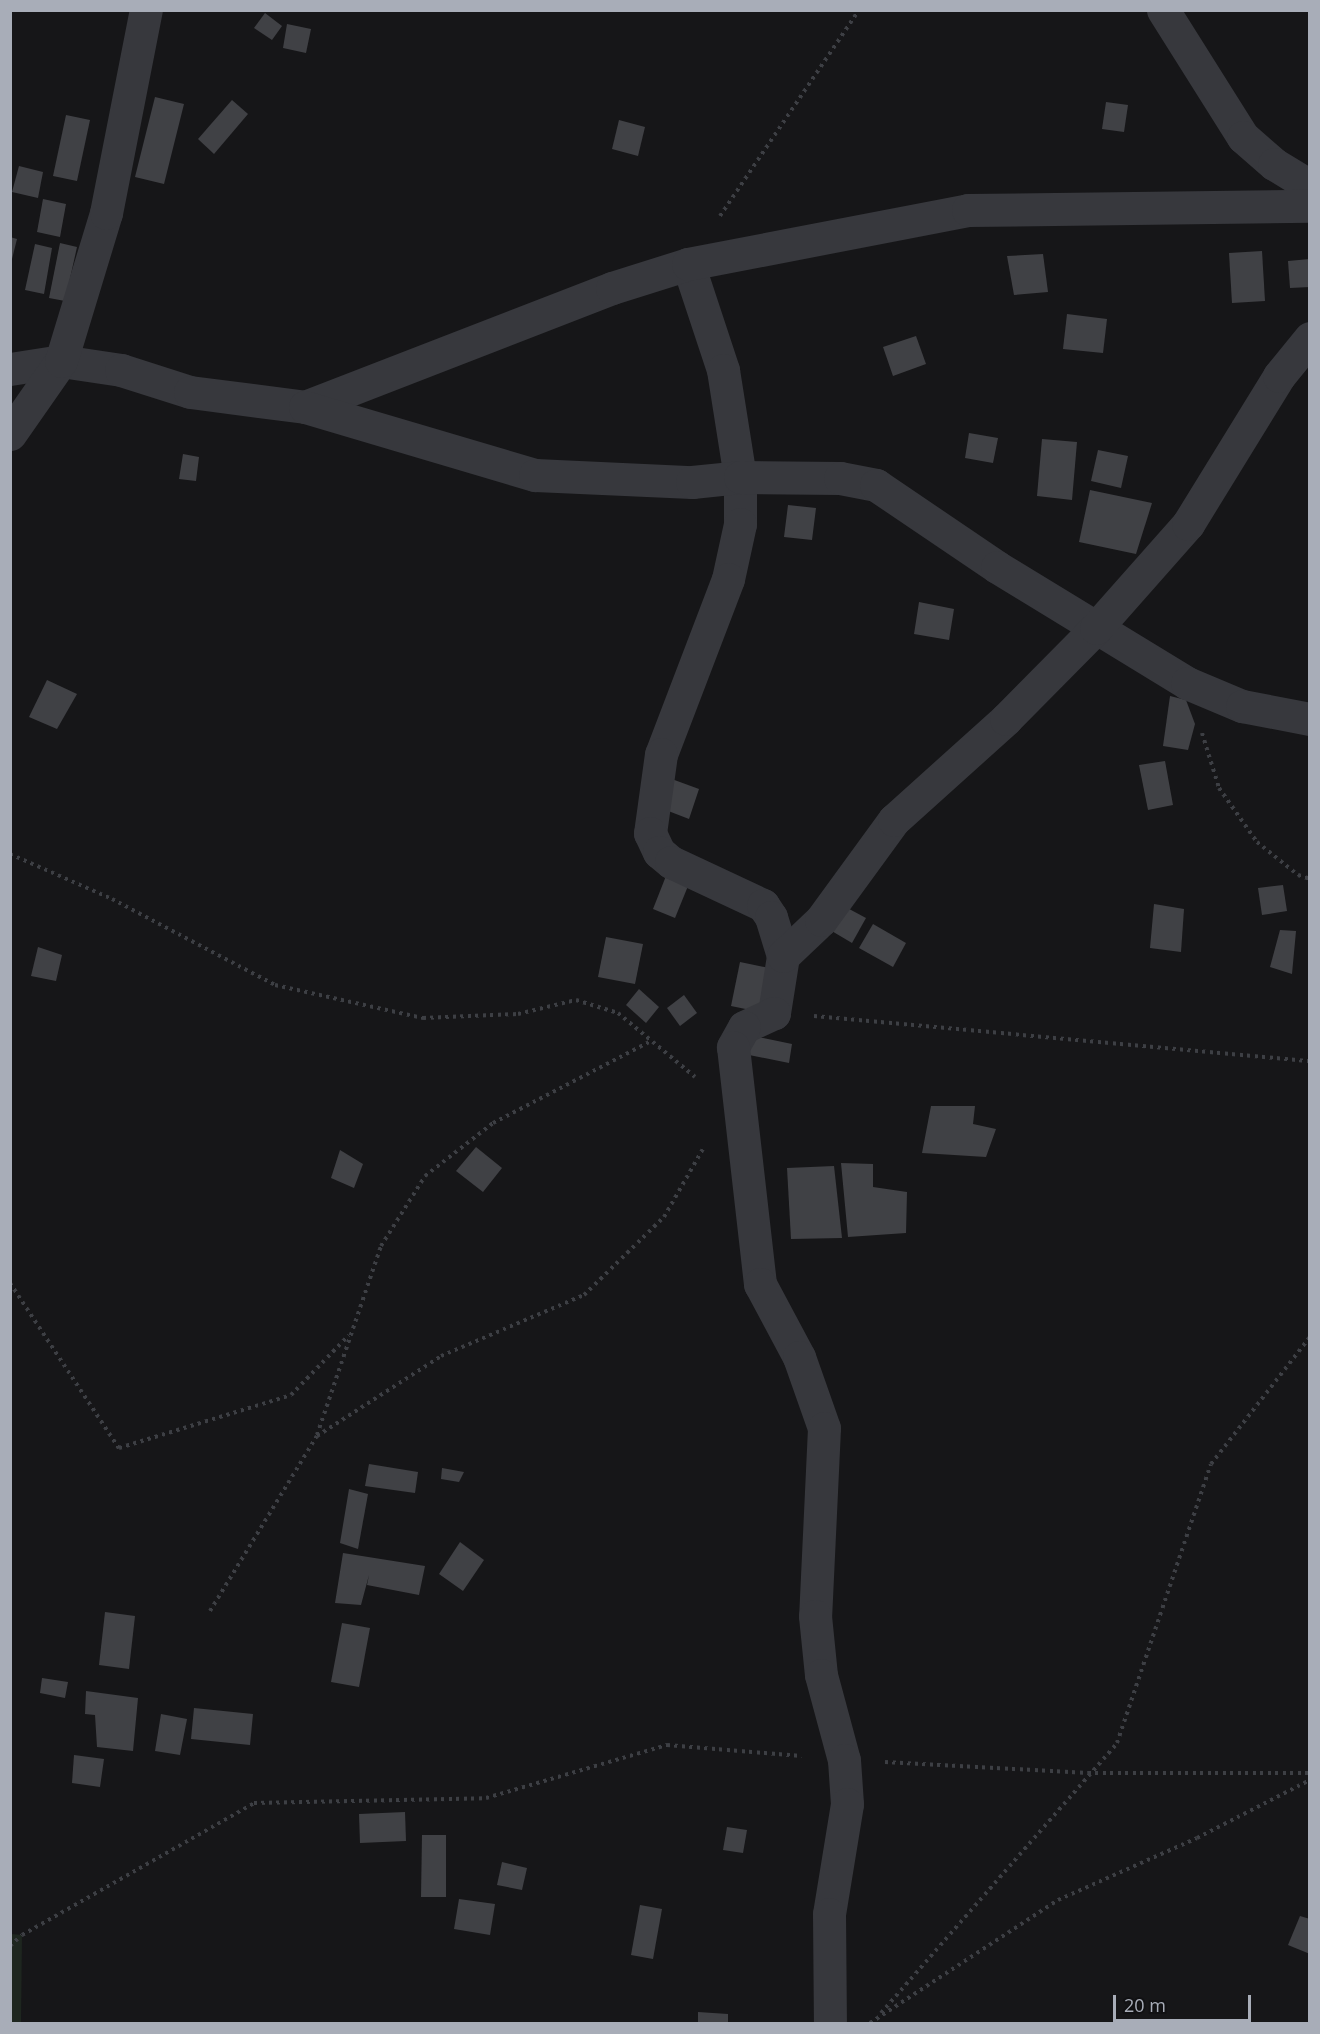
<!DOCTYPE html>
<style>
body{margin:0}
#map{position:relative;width:1320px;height:2034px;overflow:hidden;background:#161618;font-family:"Open Sans",sans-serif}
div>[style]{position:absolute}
.green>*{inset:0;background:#1e261f}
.building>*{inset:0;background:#404145}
.path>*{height:4px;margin-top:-2px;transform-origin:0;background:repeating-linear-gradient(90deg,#3d3f44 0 3px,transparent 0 7.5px)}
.minor>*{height:33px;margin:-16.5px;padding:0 16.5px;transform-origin:16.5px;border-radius:16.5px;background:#37383d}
span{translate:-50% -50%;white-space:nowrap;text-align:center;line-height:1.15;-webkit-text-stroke:5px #111113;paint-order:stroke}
.frame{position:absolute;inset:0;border:12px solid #a8adb8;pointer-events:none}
.scale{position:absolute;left:1113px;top:1995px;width:138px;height:27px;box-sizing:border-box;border:3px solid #a8adb8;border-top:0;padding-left:8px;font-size:18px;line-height:21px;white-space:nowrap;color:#a8adb8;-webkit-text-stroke:4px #111113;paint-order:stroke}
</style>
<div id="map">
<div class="green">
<i style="clip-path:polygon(11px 1934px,22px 1935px,21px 2023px,11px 2023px)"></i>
</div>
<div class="building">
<i style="clip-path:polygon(265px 13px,282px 26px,272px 40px,254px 28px)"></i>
<i style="clip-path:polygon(287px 24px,311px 29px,306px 53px,283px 48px)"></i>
<i style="clip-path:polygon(155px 97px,184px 104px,164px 184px,135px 177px)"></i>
<i style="clip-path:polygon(232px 100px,248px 114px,214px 154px,198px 139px)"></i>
<i style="clip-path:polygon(1106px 102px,1128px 105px,1124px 132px,1102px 129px)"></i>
<i style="clip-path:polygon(66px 115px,90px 120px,77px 181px,53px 176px)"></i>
<i style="clip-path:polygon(619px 120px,645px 127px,638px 156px,612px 149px)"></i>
<i style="clip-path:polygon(19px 166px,43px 172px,38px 198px,12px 192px)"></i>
<i style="clip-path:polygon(43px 199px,66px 204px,60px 237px,37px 232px)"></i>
<i style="clip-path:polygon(10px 237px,17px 239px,11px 263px,10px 263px)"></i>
<i style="clip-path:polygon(60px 243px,77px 247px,65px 301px,49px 298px)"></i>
<i style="clip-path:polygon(35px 244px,52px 248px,44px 294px,25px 290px)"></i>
<i style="clip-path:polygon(1262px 251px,1265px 301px,1232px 303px,1229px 253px)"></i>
<i style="clip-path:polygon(1043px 254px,1048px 292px,1014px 295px,1007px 256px)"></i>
<i style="clip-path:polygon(1310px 259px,1310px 287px,1290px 288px,1288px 261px)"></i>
<i style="clip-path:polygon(1067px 314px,1107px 319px,1103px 353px,1063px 349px)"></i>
<i style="clip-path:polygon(916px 336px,926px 364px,893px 376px,883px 347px)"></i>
<i style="clip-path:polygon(969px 433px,998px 438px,993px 463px,965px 458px)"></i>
<i style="clip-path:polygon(1042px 439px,1077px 442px,1072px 500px,1037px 496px)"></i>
<i style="clip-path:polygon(1098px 450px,1128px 456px,1121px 488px,1091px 481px)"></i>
<i style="clip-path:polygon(183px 454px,199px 457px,196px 481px,179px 479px)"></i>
<i style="clip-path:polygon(1090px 490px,1152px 503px,1136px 554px,1079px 542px)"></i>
<i style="clip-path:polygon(788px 505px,816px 508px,812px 540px,784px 537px)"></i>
<i style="clip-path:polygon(919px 602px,954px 609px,949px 640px,914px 634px)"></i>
<i style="clip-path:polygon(47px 680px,77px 694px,57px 729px,29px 717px)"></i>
<i style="clip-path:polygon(1170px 696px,1186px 700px,1195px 724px,1188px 750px,1163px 746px)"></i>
<i style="clip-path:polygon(1165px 761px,1173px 805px,1148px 810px,1139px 765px)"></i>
<i style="clip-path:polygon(669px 778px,699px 789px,689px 819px,658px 807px)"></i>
<i style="clip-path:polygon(666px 876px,688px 886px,675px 918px,653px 909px)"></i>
<i style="clip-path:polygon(1283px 885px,1287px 911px,1262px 915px,1258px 888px)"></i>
<i style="clip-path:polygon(838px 903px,866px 918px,852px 943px,825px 927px)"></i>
<i style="clip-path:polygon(1154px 904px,1184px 909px,1181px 952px,1150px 948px)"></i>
<i style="clip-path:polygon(873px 924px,906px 943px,893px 967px,859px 948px)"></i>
<i style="clip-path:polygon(1280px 930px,1296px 931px,1292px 974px,1270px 967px)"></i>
<i style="clip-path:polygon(606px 937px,643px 944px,635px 984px,598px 977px)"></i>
<i style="clip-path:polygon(38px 947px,62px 955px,56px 981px,31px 976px)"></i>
<i style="clip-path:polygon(740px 962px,769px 968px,760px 1012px,731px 1006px)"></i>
<i style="clip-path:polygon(639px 989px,659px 1007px,646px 1023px,626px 1005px)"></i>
<i style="clip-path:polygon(684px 995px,697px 1013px,680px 1026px,667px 1008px)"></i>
<i style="clip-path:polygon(748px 1035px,792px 1044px,789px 1063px,744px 1054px)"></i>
<i style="clip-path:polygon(931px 1106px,975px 1106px,973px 1124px,996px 1129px,986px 1157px,922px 1153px)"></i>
<i style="clip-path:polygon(476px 1147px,502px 1168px,483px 1192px,456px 1171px)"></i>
<i style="clip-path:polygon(340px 1150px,363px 1164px,354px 1188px,331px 1178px)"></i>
<i style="clip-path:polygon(841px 1163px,873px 1164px,873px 1187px,907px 1192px,906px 1233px,848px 1237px)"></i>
<i style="clip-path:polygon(834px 1166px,842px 1238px,791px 1239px,787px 1168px)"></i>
<i style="clip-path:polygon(369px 1464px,418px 1472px,415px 1493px,365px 1486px)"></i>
<i style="clip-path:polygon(442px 1468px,464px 1472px,459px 1482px,441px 1479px)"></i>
<i style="clip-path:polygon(349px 1489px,368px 1494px,358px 1549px,340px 1543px)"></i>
<i style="clip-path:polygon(460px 1542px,484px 1560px,463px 1591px,439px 1574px)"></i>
<i style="clip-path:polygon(343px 1553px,425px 1566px,419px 1595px,367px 1585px,369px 1575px,361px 1605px,335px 1603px)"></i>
<i style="clip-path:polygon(105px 1612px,135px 1616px,129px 1669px,99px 1665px)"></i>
<i style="clip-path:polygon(342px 1623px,370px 1628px,359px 1687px,331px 1682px)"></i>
<i style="clip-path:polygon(42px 1678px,68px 1682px,65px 1698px,40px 1693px)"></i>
<i style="clip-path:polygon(86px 1691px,138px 1698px,133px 1751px,97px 1747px,95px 1715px,85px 1714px)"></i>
<i style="clip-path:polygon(194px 1708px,253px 1714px,250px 1745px,191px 1739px)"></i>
<i style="clip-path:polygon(161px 1714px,187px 1719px,180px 1755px,155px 1751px)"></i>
<i style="clip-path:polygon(74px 1755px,104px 1759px,100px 1787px,72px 1783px)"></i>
<i style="clip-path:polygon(405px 1812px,406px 1841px,360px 1843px,359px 1814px)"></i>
<i style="clip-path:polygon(727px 1827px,747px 1830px,743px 1853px,723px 1850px)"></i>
<i style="clip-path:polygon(422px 1835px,446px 1835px,446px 1897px,421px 1897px)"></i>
<i style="clip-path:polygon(502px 1862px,527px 1868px,522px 1890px,497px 1885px)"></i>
<i style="clip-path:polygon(459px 1899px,495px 1904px,490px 1935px,454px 1929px)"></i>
<i style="clip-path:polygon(640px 1905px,662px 1909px,653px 1959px,631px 1955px)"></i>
<i style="clip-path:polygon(1300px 1916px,1310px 1919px,1310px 1954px,1288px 1945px)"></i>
<i style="clip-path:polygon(698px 2012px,728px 2014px,728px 2024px,698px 2024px)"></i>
</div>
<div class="path">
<i style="left:720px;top:216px;width:249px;rotate:-56deg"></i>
<i style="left:1202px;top:733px;width:58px;rotate:72.8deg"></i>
<i style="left:1219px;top:788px;width:66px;rotate:54.9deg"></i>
<i style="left:1257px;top:842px;width:53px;rotate:38.8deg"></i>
<i style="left:1298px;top:875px;width:13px;rotate:18deg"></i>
<i style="left:10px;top:854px;width:111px;rotate:23.8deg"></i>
<i style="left:112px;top:899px;width:184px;rotate:27.8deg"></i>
<i style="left:275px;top:985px;width:152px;rotate:12.6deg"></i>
<i style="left:423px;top:1018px;width:95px;rotate:-2.4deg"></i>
<i style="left:518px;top:1014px;width:60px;rotate:-13.6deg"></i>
<i style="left:576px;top:1000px;width:44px;rotate:17.2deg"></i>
<i style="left:618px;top:1013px;width:100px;rotate:39.7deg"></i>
<i style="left:814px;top:1016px;width:498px;rotate:5.2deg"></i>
<i style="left:10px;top:1283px;width:198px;rotate:56.6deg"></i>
<i style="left:119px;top:1448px;width:180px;rotate:-17.1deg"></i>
<i style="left:291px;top:1395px;width:83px;rotate:-46deg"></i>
<i style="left:317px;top:1435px;width:200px;rotate:-71.3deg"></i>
<i style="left:381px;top:1246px;width:83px;rotate:-57.8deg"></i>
<i style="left:425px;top:1176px;width:86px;rotate:-37.9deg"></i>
<i style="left:493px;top:1123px;width:178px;rotate:-27.4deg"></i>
<i style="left:210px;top:1611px;width:205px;rotate:-58.6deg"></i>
<i style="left:317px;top:1436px;width:148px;rotate:-32.8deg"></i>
<i style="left:441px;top:1356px;width:155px;rotate:-23.1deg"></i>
<i style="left:584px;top:1295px;width:112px;rotate:-44.3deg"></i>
<i style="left:664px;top:1217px;width:78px;rotate:-60.2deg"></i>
<i style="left:885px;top:1762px;width:203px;rotate:3.1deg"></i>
<i style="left:1088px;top:1773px;width:222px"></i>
<i style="left:10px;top:1946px;width:16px;rotate:-43deg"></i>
<i style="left:22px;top:1935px;width:267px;rotate:-29.6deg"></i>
<i style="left:254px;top:1803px;width:232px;rotate:-1.2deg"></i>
<i style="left:486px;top:1798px;width:189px;rotate:-16.3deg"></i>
<i style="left:667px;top:1745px;width:135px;rotate:4.7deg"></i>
<i style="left:881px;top:2013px;width:359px;rotate:-48.8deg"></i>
<i style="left:1117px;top:1743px;width:294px;rotate:-71.4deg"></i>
<i style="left:1211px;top:1464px;width:161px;rotate:-52.1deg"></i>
<i style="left:870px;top:2023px;width:225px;rotate:-33.2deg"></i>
<i style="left:1058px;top:1900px;width:152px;rotate:-24deg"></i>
<i style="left:1197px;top:1838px;width:127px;rotate:-27.2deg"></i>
</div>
<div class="minor">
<i style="left:1163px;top:10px;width:150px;rotate:57.8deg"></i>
<i style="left:1243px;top:137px;width:41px;rotate:41.1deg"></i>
<i style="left:1274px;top:164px;width:42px;rotate:31.4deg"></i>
<i style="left:688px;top:264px;width:112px;rotate:71.7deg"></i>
<i style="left:723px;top:370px;width:108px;rotate:81deg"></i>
<i style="left:740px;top:477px;width:47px;rotate:90deg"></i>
<i style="left:740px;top:524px;width:56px;rotate:102.3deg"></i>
<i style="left:728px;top:579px;width:187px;rotate:110.9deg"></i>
<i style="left:661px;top:754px;width:80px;rotate:97.9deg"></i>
<i style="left:650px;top:833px;width:21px;rotate:65deg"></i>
<i style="left:659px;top:852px;width:16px;rotate:40deg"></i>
<i style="left:671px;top:862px;width:102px;rotate:25.1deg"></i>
<i style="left:763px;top:905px;width:14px;rotate:56deg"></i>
<i style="left:771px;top:917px;width:41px;rotate:72.9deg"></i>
<i style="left:783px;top:956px;width:58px;rotate:99deg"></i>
<i style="left:774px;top:1013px;width:33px;rotate:155deg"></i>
<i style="left:744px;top:1027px;width:23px;rotate:119deg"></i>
<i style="left:733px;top:1047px;width:239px;rotate:83.5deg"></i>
<i style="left:760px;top:1284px;width:83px;rotate:61.9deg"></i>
<i style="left:799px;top:1357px;width:75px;rotate:70.6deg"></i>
<i style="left:824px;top:1428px;width:188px;rotate:92.7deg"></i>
<i style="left:815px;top:1616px;width:59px;rotate:84.2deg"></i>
<i style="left:821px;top:1675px;width:88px;rotate:74.9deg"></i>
<i style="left:844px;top:1760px;width:44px;rotate:86.1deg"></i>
<i style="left:847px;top:1804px;width:111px;rotate:99.3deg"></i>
<i style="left:829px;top:1914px;width:110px;rotate:89.5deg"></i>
<i style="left:10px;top:369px;width:52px;rotate:-8.9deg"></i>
<i style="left:61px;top:361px;width:61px;rotate:8.5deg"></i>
<i style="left:121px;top:370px;width:72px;rotate:17.7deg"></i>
<i style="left:190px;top:392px;width:116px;rotate:7.4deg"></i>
<i style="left:305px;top:407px;width:329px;rotate:-21.2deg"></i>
<i style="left:612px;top:288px;width:80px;rotate:-17.5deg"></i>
<i style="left:688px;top:264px;width:285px;rotate:-10.9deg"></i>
<i style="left:968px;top:210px;width:342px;rotate:-0.7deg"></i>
<i style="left:305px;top:407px;width:240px;rotate:16.5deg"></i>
<i style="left:535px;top:475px;width:157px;rotate:2.6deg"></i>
<i style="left:692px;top:482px;width:48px;rotate:-5.9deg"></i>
<i style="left:740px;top:477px;width:100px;rotate:0.6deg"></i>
<i style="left:840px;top:478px;width:37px;rotate:11deg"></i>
<i style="left:876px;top:485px;width:146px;rotate:34.1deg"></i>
<i style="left:997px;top:567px;width:223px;rotate:31.4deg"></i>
<i style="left:1187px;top:683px;width:60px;rotate:22.7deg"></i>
<i style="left:1242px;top:706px;width:69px;rotate:10.8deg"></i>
<i style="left:10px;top:434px;width:89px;rotate:-55.1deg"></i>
<i style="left:61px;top:361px;width:155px;rotate:-73.1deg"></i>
<i style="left:106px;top:213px;width:207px;rotate:-78.9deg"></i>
<i style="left:783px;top:956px;width:52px;rotate:-43.5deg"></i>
<i style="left:821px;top:920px;width:124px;rotate:-53.9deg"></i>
<i style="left:894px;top:820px;width:151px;rotate:-42deg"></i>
<i style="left:1006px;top:719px;width:128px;rotate:-45.3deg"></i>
<i style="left:1096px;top:628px;width:139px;rotate:-48.5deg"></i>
<i style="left:1188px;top:524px;width:174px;rotate:-58.4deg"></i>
<i style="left:1279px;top:376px;width:49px;rotate:-50.8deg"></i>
</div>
<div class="frame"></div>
<div class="scale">20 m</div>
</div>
